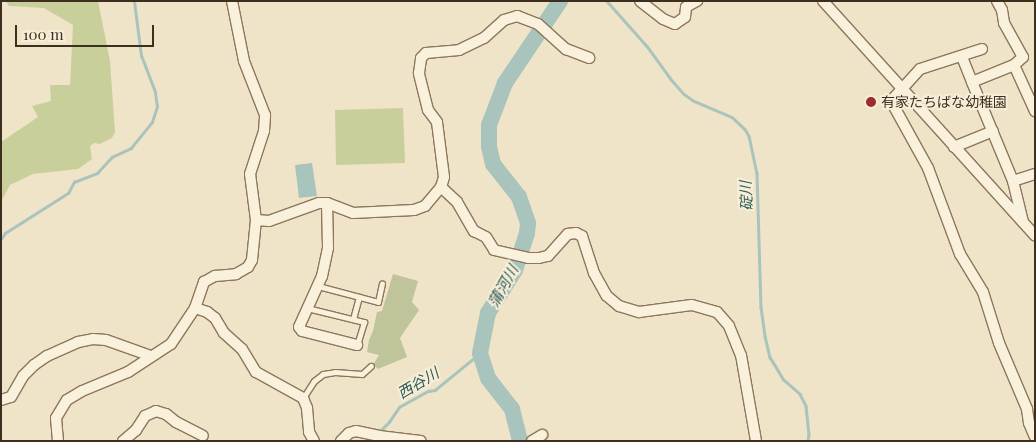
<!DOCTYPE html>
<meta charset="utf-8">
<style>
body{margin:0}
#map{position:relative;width:1036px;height:442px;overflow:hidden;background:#f0e4c8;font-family:"Playfair Display","Noto Sans JP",serif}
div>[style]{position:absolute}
.green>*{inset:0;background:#c9cf9b}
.cemetery>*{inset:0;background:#bfc49a}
.water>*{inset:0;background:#a9c4bc}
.stream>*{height:2.5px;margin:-1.25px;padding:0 1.25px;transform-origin:1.25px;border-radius:1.25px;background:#a9c4bc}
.river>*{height:16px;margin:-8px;padding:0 8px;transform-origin:8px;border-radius:8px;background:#a9c4bc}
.roads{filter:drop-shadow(1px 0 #8d765c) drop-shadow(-1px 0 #8d765c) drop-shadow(0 1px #8d765c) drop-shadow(0 -1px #8d765c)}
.lane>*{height:5px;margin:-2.5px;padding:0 2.5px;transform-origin:2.5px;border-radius:2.5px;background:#faf1dc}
.street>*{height:10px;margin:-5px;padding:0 5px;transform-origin:5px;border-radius:5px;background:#faf1dc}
.dots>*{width:14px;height:14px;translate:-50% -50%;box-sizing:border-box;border:2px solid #f7eed8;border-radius:50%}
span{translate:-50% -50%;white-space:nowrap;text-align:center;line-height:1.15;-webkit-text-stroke:4px #f7eed8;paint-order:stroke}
.poi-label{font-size:14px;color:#3d2e20}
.left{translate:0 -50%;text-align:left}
.water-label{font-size:15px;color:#2f5d5a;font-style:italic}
.frame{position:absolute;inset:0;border:2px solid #3d2e20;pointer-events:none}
.scale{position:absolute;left:15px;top:25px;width:139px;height:22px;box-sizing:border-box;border:2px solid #3d2e20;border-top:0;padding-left:6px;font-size:15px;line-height:18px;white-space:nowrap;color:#3d2e20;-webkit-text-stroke:4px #f7eed8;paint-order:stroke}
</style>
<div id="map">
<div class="green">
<i style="clip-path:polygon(6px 1px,98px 1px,110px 61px,115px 132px,112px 138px,100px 144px,94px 143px,90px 146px,92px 159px,78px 169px,33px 174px,10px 185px,2px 200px,1px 142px,38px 117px,32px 106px,51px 101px,50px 85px,70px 85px,73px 25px,44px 8px,9px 6px)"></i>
<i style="clip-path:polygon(403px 108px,405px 163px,336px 165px,335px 110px)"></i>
</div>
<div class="cemetery">
<i style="clip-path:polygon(393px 274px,418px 281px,412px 302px,419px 310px,400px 338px,407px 357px,378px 369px,373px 365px,379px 355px,367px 352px,369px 340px,373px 331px,377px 312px,382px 311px)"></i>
</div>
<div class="water">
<i style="clip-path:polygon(312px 163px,317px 196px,299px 198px,295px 165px)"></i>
</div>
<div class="stream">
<i style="left:607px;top:1px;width:60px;rotate:48.4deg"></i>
<i style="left:647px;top:46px;width:39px;rotate:54deg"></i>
<i style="left:670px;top:78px;width:21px;rotate:49deg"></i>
<i style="left:684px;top:94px;width:12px;rotate:35deg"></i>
<i style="left:694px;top:101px;width:41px;rotate:22.8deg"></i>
<i style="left:732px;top:117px;width:18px;rotate:43deg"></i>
<i style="left:745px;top:129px;width:8px;rotate:60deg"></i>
<i style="left:749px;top:136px;width:38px;rotate:78deg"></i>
<i style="left:757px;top:173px;width:134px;rotate:88.3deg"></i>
<i style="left:761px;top:307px;width:29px;rotate:82deg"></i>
<i style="left:765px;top:336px;width:22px;rotate:77deg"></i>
<i style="left:770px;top:357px;width:26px;rotate:59deg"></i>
<i style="left:783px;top:379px;width:23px;rotate:41deg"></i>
<i style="left:800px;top:394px;width:13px;rotate:63deg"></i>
<i style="left:806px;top:406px;width:28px;rotate:84deg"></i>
<i style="left:809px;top:434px;width:7px;rotate:98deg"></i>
<i style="left:1px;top:239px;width:7px;rotate:-56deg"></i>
<i style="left:5px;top:233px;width:75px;rotate:-32.4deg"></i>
<i style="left:68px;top:193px;width:13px;rotate:-61deg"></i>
<i style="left:74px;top:182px;width:25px;rotate:-21deg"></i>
<i style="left:97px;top:173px;width:22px;rotate:-47deg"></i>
<i style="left:112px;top:157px;width:21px;rotate:-25deg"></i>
<i style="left:131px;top:148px;width:33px;rotate:-51deg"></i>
<i style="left:152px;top:122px;width:16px;rotate:-72deg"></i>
<i style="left:157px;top:107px;width:15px;rotate:-98deg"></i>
<i style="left:155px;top:92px;width:39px;rotate:-111deg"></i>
<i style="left:141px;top:56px;width:55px;rotate:-97.3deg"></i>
<i style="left:379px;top:432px;width:14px;rotate:-45deg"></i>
<i style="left:389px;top:422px;width:18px;rotate:-56deg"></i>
<i style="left:399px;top:407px;width:33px;rotate:-29deg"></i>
<i style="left:428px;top:391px;width:7px;rotate:-8deg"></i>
<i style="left:435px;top:390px;width:58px;rotate:-39.4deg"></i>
</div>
<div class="river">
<i style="left:520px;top:441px;width:33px;rotate:-104deg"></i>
<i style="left:512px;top:409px;width:39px;rotate:-128deg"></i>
<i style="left:488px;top:378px;width:26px;rotate:-108deg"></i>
<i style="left:480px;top:353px;width:41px;rotate:-78.7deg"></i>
<i style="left:488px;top:313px;width:51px;rotate:-57.9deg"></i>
<i style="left:515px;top:270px;width:39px;rotate:-72deg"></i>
<i style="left:527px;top:233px;width:10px;rotate:-84deg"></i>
<i style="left:528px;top:223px;width:28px;rotate:-109deg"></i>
<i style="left:519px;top:197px;width:42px;rotate:-128.2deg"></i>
<i style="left:493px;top:164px;width:17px;rotate:-103deg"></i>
<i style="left:489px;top:147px;width:22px;rotate:-90deg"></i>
<i style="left:489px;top:125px;width:45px;rotate:-69.1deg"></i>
<i style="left:505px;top:83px;width:99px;rotate:-56.1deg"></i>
</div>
<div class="roads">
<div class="lane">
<i style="left:318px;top:286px;width:62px;rotate:14.9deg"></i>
<i style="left:378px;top:302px;width:19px;rotate:-78deg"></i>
<i style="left:307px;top:308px;width:59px;rotate:13.8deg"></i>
<i style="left:364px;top:322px;width:24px;rotate:107deg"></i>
<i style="left:353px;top:319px;width:23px;rotate:-75deg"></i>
<i style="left:303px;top:398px;width:20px;rotate:-57deg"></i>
<i style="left:314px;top:381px;width:11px;rotate:-38deg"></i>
<i style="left:323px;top:374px;width:12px;rotate:-9deg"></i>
<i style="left:335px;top:372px;width:27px;rotate:4deg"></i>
<i style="left:362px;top:374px;width:12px;rotate:-42deg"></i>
</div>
<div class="street">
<i style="left:640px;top:1px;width:29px;rotate:38deg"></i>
<i style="left:663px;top:19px;width:13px;rotate:23deg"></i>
<i style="left:675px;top:24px;width:12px;rotate:-35deg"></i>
<i style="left:685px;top:17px;width:10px;rotate:-84deg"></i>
<i style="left:686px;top:7px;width:13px;rotate:-29deg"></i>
<i style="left:823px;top:1px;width:316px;rotate:47.9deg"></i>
<i style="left:997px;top:1px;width:10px;rotate:61deg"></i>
<i style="left:1002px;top:10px;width:13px;rotate:81deg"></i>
<i style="left:1004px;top:23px;width:39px;rotate:61deg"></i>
<i style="left:1023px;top:57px;width:12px;rotate:138deg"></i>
<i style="left:1014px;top:65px;width:45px;rotate:158deg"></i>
<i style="left:972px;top:82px;width:107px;rotate:67.5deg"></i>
<i style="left:1013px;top:181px;width:42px;rotate:76.3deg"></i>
<i style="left:982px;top:49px;width:65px;rotate:162.1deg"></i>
<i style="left:920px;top:69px;width:43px;rotate:132.2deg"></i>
<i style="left:891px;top:101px;width:77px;rotate:61.1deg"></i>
<i style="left:928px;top:168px;width:92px;rotate:69.6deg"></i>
<i style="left:960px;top:254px;width:44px;rotate:58.8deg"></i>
<i style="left:983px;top:292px;width:53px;rotate:72.6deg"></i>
<i style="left:999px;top:343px;width:72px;rotate:67deg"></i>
<i style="left:1027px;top:409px;width:14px;rotate:82deg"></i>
<i style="left:1029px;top:423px;width:15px;rotate:67deg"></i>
<i style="left:962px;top:57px;width:27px;rotate:68deg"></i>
<i style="left:1014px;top:65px;width:51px;rotate:65.5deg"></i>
<i style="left:954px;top:147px;width:42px;rotate:-22.3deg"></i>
<i style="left:1013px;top:181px;width:23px;rotate:-18deg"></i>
<i style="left:441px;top:187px;width:10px;rotate:-73deg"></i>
<i style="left:444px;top:177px;width:55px;rotate:-97.3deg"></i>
<i style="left:437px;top:122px;width:15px;rotate:-127deg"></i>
<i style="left:428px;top:110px;width:38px;rotate:-104deg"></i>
<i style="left:419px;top:73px;width:15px;rotate:-82deg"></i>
<i style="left:421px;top:58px;width:7px;rotate:-45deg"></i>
<i style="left:426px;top:53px;width:33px;rotate:-5deg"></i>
<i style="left:459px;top:50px;width:28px;rotate:-26deg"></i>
<i style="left:484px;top:38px;width:27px;rotate:-42deg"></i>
<i style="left:504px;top:20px;width:14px;rotate:-17deg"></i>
<i style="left:517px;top:16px;width:22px;rotate:21deg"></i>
<i style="left:538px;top:24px;width:38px;rotate:42deg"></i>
<i style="left:566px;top:49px;width:25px;rotate:21deg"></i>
<i style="left:327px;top:203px;width:45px;rotate:88.7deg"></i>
<i style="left:328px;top:248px;width:29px;rotate:102deg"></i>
<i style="left:322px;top:276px;width:56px;rotate:114.3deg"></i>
<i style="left:299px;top:327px;width:5px;rotate:53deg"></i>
<i style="left:302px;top:331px;width:57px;rotate:14.3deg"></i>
<i style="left:256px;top:220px;width:13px;rotate:4deg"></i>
<i style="left:269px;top:221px;width:53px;rotate:-19.8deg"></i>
<i style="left:319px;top:203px;width:8px"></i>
<i style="left:327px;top:203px;width:28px;rotate:21deg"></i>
<i style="left:353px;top:213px;width:61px;rotate:-2.8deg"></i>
<i style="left:414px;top:210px;width:12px;rotate:-20deg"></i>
<i style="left:425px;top:206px;width:25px;rotate:-50deg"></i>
<i style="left:441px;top:187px;width:22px;rotate:43deg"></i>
<i style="left:457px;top:202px;width:34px;rotate:60deg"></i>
<i style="left:474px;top:231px;width:13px;rotate:27deg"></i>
<i style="left:486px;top:237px;width:15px;rotate:58deg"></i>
<i style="left:494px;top:250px;width:35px;rotate:13deg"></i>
<i style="left:528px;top:258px;width:11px"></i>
<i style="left:539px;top:258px;width:9px;rotate:-13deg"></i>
<i style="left:548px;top:256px;width:30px;rotate:-48deg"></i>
<i style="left:568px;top:234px;width:8px;rotate:-7deg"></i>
<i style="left:576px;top:233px;width:7px;rotate:27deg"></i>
<i style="left:582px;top:236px;width:39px;rotate:72deg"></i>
<i style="left:594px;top:273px;width:26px;rotate:61deg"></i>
<i style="left:607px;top:296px;width:16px;rotate:40deg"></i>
<i style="left:619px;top:306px;width:21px;rotate:17deg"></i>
<i style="left:639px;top:312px;width:53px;rotate:-7.5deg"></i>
<i style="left:692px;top:305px;width:26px;rotate:16deg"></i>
<i style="left:717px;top:312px;width:18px;rotate:49deg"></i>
<i style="left:729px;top:326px;width:31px;rotate:68deg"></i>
<i style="left:741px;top:355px;width:87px;rotate:80.1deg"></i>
<i style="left:195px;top:308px;width:13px;rotate:18deg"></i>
<i style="left:207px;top:312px;width:10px;rotate:37deg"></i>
<i style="left:215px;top:318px;width:17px;rotate:59deg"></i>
<i style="left:224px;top:333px;width:24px;rotate:42deg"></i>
<i style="left:242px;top:349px;width:27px;rotate:59deg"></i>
<i style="left:256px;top:372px;width:54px;rotate:29deg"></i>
<i style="left:303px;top:398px;width:11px;rotate:68deg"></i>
<i style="left:307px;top:408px;width:24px;rotate:85deg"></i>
<i style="left:309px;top:432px;width:10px;rotate:61deg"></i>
<i style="left:1px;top:400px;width:10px;rotate:-17deg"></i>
<i style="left:11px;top:397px;width:24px;rotate:-60deg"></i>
<i style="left:23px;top:376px;width:16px;rotate:-45deg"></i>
<i style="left:34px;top:365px;width:16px;rotate:-35deg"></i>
<i style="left:47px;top:356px;width:34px;rotate:-24deg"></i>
<i style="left:78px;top:342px;width:15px;rotate:-11deg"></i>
<i style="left:93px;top:339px;width:13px;rotate:4deg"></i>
<i style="left:106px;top:340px;width:48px;rotate:19.6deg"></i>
<i style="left:58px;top:441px;width:23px;rotate:-95deg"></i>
<i style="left:56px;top:418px;width:21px;rotate:-59deg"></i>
<i style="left:67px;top:400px;width:17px;rotate:-31deg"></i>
<i style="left:82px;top:391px;width:50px;rotate:-22.4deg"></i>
<i style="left:128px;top:372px;width:51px;rotate:-33.1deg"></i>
<i style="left:171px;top:344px;width:43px;rotate:-56.3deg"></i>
<i style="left:195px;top:308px;width:28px;rotate:-71deg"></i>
<i style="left:204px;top:282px;width:13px;rotate:-29deg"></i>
<i style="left:215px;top:276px;width:21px;rotate:-5deg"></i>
<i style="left:236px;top:274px;width:14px;rotate:-30deg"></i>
<i style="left:248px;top:267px;width:8px;rotate:-60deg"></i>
<i style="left:252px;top:260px;width:40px;rotate:-84.3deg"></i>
<i style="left:256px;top:220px;width:46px;rotate:-97.4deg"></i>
<i style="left:250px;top:174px;width:45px;rotate:-72deg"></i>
<i style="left:264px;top:131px;width:16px;rotate:-86deg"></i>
<i style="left:265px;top:115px;width:58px;rotate:-111.3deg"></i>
<i style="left:244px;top:61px;width:61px;rotate:-101.3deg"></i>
<i style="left:123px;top:441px;width:17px;rotate:-40deg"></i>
<i style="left:136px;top:430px;width:17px;rotate:-57deg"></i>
<i style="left:145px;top:416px;width:12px;rotate:-24deg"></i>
<i style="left:156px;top:411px;width:10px;rotate:17deg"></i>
<i style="left:166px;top:414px;width:13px;rotate:39deg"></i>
<i style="left:176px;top:422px;width:30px;rotate:27deg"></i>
<i style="left:341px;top:441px;width:11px;rotate:-45deg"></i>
<i style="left:349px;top:433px;width:7px;rotate:-16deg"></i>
<i style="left:356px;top:431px;width:24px;rotate:12deg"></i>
<i style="left:379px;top:436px;width:42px;rotate:6.8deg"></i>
<i style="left:532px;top:441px;width:12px;rotate:-31deg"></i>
</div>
</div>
<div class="dots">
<i style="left:871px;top:102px;background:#9e2a2b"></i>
</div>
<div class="poi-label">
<span class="left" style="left:881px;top:102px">有家たちばな幼稚園</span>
</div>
<div class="water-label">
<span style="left:746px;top:196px;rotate:-92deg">碇川</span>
<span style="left:503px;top:286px;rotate:-61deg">蒲河川</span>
<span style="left:418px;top:383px;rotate:-31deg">西谷川</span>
</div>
<div class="frame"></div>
<div class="scale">100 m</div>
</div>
